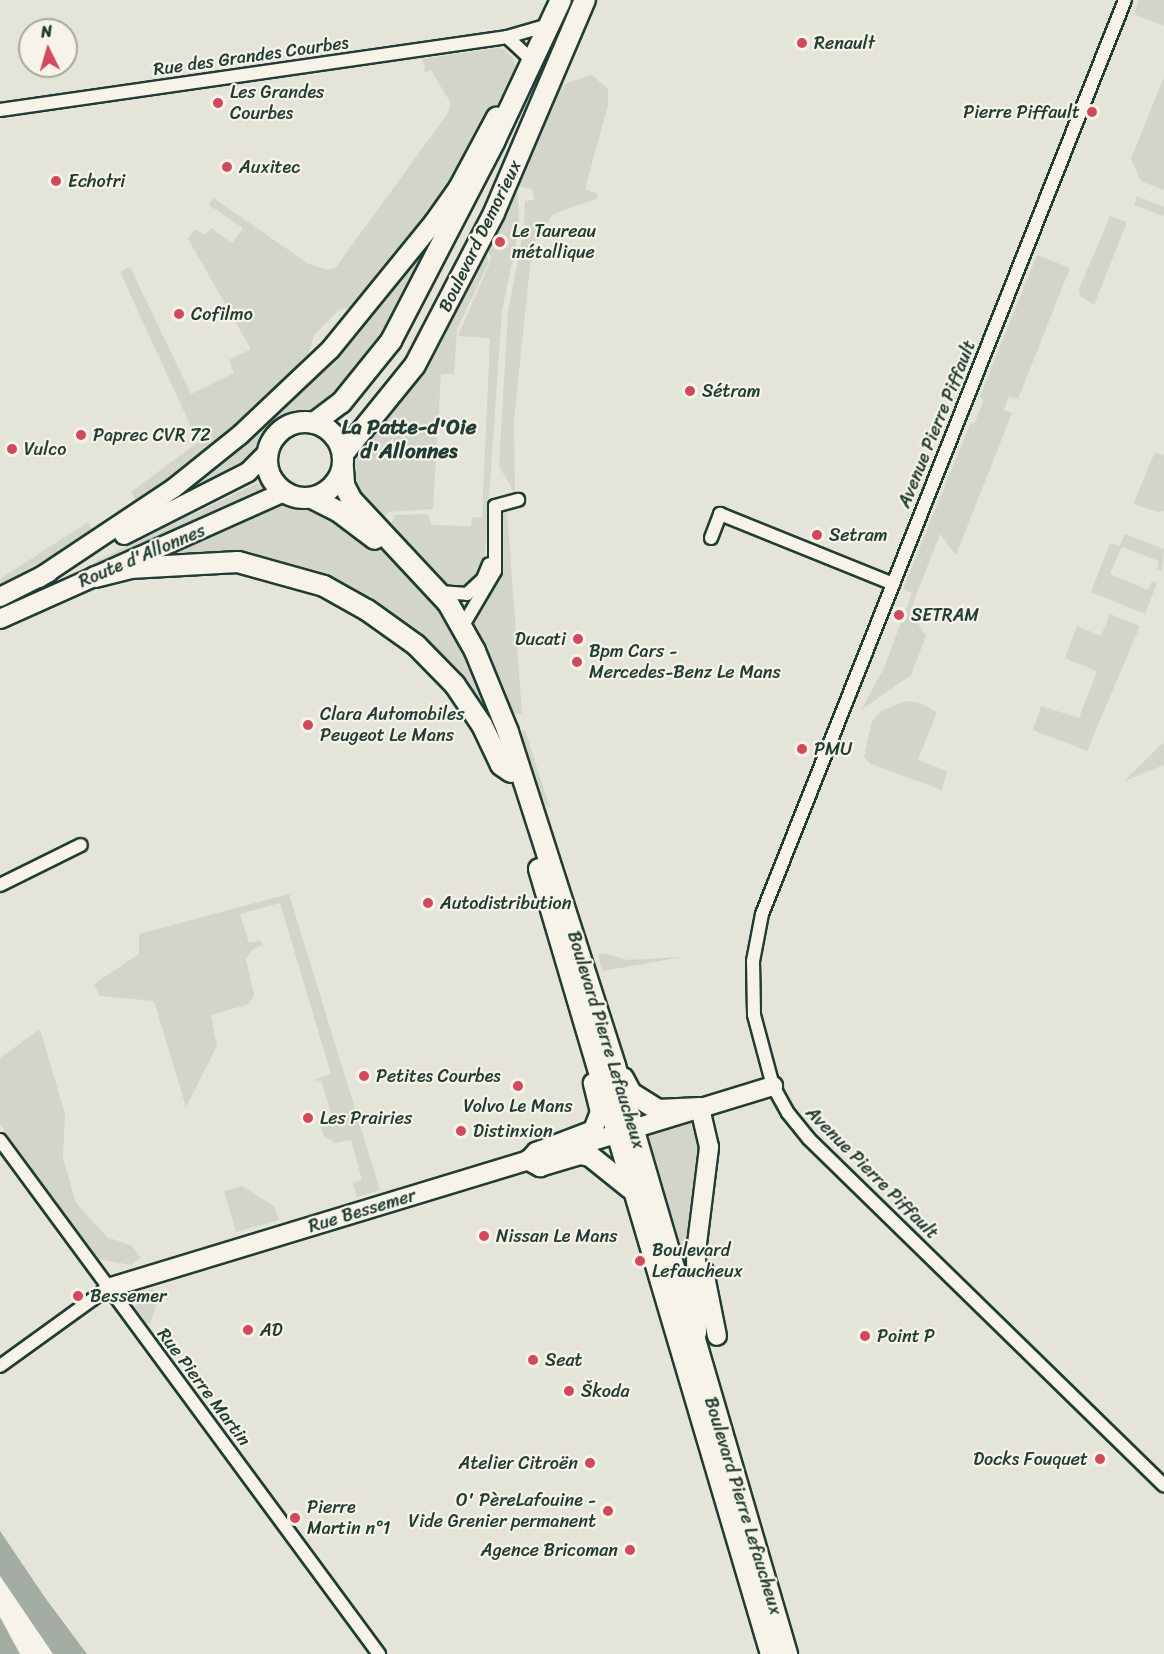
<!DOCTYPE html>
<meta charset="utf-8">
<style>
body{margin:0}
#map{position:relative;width:1164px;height:1654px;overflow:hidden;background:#f7f3e8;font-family:Sriracha,sans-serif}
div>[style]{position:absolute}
.built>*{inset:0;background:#e5e4d9}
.green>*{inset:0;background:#d3d5ca}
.water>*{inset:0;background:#a4ada3}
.roads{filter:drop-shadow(2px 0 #1f3d34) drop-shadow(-2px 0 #1f3d34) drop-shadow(0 2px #1f3d34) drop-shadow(0 -2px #1f3d34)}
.street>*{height:12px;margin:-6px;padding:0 6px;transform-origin:6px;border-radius:6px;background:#f7f3e8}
.secondary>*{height:18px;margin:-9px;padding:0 9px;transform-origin:9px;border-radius:9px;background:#f7f3e8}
.primary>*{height:20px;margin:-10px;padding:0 10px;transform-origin:10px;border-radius:10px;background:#f7f3e8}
.primary>.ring{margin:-10px;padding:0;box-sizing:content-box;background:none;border:20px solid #f7f3e8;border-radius:50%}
.dots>*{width:16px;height:16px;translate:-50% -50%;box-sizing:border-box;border:3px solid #f7f3e8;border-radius:50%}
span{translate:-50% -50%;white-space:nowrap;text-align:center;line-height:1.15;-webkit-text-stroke:4.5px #f7f3e8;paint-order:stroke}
.poi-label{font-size:18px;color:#1f3d34}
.left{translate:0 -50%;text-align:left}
.right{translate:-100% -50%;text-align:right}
.street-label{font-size:18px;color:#1f3d34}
.quarter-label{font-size:21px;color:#1f3d34;font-weight:700}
.north{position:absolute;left:18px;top:18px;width:60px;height:60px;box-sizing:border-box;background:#f7f3e8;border:2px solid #a1aaa0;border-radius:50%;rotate:355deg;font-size:16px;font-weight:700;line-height:24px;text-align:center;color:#1f3d34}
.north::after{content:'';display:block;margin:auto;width:21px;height:27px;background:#d1495b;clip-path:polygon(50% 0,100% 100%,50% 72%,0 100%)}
</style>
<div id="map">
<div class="built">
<i style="clip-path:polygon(evenodd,0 0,1164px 0,1164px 1654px,87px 1654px,20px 1562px,0 1531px,0 0,30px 30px,66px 30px,66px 66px,30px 66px,30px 30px)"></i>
</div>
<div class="green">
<i style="clip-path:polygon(1139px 0,1164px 0,1164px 26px,1134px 14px)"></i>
<i style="clip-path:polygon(497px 48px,504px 49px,514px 59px,515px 69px,492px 114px,444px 197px,360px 306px,339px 310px,314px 335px,307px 360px,248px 418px,171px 482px,137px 504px,131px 492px,198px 442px,120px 272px,130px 267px,191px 394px,234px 373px,229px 360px,251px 349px,188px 239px,195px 229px,205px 235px,211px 228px,232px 243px,243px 228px,209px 205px,213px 198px,309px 264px,328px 270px,336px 267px,448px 113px,450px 102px,431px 70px,425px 73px,423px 59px)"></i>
<i style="clip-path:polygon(592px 75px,608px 89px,608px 105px,585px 189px,598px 194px,596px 199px,553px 214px,532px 247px,514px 420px,515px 494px,499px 466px,508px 312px,524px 228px,525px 201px,534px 200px,532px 189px,507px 184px,543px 103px,567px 83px)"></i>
<i style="clip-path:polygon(1164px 77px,1164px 190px,1141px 181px,1131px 159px)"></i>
<i style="clip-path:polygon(509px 188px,518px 193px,519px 229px,502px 311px,484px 569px,465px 588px,444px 588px,390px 525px,395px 515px,428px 514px,432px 525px,471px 526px,472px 517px,482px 518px,490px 338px,458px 336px,491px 260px,487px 246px)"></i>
<i style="clip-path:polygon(1137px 196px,1164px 207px,1164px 216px,1134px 205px)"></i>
<i style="clip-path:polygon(1110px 216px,1127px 222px,1094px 305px,1080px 296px,1079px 289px)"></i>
<i style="clip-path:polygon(434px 222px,443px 241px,341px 403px,307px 422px,284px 428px,269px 446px,201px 497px,39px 578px,135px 516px,330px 350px)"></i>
<i style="clip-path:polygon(482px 246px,489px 262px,457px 329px,454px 374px,441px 374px,433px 509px,388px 512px,383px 523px,351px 499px,343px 469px)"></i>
<i style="clip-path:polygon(1037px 255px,1070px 268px,1018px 399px,1009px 396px,1004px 410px,1012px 413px,956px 555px,940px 534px,910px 611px,926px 636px,911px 675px,861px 710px,884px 668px,912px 593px,903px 589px,970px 424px,975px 422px,983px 402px,980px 396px)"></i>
<i style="clip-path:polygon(1155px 452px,1164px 455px,1164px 511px,1158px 512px,1133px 504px)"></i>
<i style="clip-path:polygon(270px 477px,284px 492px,305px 499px,372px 535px,419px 585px,457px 639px,511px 772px,482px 725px,367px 610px,238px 562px,75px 579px,98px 560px)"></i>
<i style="clip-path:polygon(507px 510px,522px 714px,511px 714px,469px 628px,501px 550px,502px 516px)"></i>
<i style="clip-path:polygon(88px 522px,93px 531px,0 586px,0 579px)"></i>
<i style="clip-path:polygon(1125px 534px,1164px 549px,1162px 571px,1157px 569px,1159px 561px,1122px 547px,1110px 574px,1148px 590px,1152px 581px,1157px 583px,1145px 614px,1091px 592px,1110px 543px,1119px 546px)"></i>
<i style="clip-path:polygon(1110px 614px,1140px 626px,1087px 751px,1033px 730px,1041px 706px,1079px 718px,1097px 671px,1065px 658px,1077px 626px,1101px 636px)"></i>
<i style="clip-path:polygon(906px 701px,920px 703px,937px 712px,918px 760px,947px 771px,942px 790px,871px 764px,864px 757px,872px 721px,881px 711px)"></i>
<i style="clip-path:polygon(525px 730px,550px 808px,534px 793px,517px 734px)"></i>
<i style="clip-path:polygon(1164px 742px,1164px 765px,1124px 781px)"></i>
<i style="clip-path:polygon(289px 894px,380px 1190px,357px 1197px,353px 1183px,362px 1180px,351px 1140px,336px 1143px,324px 1136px,320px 1124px,333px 1119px,321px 1081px,313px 1080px,331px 1074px,280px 903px,240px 914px,249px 943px,260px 940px,263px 945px,253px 949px,246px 959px,254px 995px,249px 1004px,211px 1015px,217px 1046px,186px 1107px,154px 1001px,100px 996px,94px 984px,139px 954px,139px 934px)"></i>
<i style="clip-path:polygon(603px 953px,628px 960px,683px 957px,602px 971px,598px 955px)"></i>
<i style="clip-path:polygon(40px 1029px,65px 1114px,63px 1158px,76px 1203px,107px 1237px,132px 1246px,141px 1258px,131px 1265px,97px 1259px,0 1124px,0 1058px)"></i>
<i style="clip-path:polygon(700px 1108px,705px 1125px,697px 1350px,633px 1129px)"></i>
<i style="clip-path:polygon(242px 1186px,274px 1206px,279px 1220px,236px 1232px,224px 1191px)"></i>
<i style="clip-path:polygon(153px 1289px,159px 1296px,150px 1324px,144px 1322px,135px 1307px,139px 1292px)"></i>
</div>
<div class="water">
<i style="clip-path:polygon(0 1531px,44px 1596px,87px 1654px,53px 1654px,0 1576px)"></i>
<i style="clip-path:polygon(0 1617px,20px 1654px,0 1654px)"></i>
</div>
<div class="roads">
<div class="street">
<i style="left:1125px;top:0;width:983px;rotate:111.66deg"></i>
<i style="left:762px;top:914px;width:48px;rotate:100.8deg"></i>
<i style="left:753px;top:961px;width:54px;rotate:88.9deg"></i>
<i style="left:754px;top:1015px;width:73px;rotate:75deg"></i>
<i style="left:773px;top:1086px;width:31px;rotate:61deg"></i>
<i style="left:788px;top:1113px;width:33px;rotate:51deg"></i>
<i style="left:809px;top:1139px;width:496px;rotate:44.3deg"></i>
<i style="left:507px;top:37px;width:35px;rotate:43deg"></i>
<i style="left:0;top:110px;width:512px;rotate:-8.19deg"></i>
<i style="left:507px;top:37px;width:36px;rotate:-16deg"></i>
<i style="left:711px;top:538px;width:26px;rotate:-69deg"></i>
<i style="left:720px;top:514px;width:187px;rotate:22deg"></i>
<i style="left:440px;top:592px;width:27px;rotate:4deg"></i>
<i style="left:467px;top:594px;width:22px;rotate:-43deg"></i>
<i style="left:483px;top:579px;width:16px;rotate:-68deg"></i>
<i style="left:462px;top:627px;width:65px;rotate:-59.5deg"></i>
<i style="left:495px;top:571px;width:65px;rotate:-90deg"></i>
<i style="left:495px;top:506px;width:24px;rotate:-15deg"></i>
<i style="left:0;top:885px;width:90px;rotate:-26.3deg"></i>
<i style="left:0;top:1140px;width:639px;rotate:53.6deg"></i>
<i style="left:0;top:1366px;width:133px;rotate:-35.8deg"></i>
</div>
<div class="secondary">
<i style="left:124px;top:535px;width:139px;rotate:-26.9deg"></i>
<i style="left:248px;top:472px;width:27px;rotate:-45deg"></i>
<i style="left:39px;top:578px;width:162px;rotate:-33.7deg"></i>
<i style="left:174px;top:488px;width:85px;rotate:-38.8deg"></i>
<i style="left:240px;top:435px;width:124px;rotate:-43.4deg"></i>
<i style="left:330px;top:350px;width:165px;rotate:-50.9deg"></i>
<i style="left:434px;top:222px;width:42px;rotate:-54.8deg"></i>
<i style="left:458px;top:188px;width:81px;rotate:-61.8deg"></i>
<i style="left:0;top:597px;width:54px;rotate:-26.6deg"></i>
<i style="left:0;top:619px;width:311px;rotate:-24.1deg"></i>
<i style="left:580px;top:1145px;width:202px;rotate:-17deg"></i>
<i style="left:529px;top:1160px;width:11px;rotate:-49deg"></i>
<i style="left:536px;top:1152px;width:61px;rotate:-21.1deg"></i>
<i style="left:593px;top:1130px;width:19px;rotate:-69deg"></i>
<i style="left:600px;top:1112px;width:30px;rotate:-104deg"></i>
<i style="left:704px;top:1271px;width:66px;rotate:78.7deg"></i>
<i style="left:108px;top:1288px;width:436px;rotate:-16.9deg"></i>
<i style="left:697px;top:1333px;width:81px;rotate:-90.7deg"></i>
<i style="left:696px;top:1252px;width:106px;rotate:-82.9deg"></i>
<i style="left:709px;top:1147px;width:40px;rotate:-103deg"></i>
</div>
<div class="primary">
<i class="ring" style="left:267px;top:422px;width:56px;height:56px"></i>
<i style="left:314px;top:423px;width:34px;rotate:-37deg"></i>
<i style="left:341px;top:403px;width:80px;rotate:-51.1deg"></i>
<i style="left:391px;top:341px;width:226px;rotate:-62.6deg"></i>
<i style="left:495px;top:140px;width:155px;rotate:-64.8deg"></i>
<i style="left:343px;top:454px;width:114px;rotate:-51deg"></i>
<i style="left:415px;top:365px;width:171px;rotate:-62.5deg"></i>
<i style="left:494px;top:213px;width:232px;rotate:-66.9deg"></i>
<i style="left:343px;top:469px;width:16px;rotate:86deg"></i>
<i style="left:344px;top:485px;width:16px;rotate:63deg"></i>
<i style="left:351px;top:499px;width:142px;rotate:47deg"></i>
<i style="left:448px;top:603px;width:55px;rotate:60.6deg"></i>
<i style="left:475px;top:651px;width:87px;rotate:67.8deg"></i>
<i style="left:508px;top:732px;width:351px;rotate:72.2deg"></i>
<i style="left:615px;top:1066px;width:613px;rotate:73.69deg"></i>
<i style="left:312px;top:498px;width:29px;rotate:27deg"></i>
<i style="left:338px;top:511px;width:46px;rotate:37.1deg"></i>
<i style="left:95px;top:577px;width:36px;rotate:-14deg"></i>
<i style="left:130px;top:568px;width:108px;rotate:-3.2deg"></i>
<i style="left:238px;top:562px;width:89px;rotate:15.6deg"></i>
<i style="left:324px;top:586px;width:49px;rotate:29.2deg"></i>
<i style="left:367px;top:610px;width:60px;rotate:35.5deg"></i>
<i style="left:416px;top:645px;width:56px;rotate:45.7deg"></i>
<i style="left:455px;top:685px;width:48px;rotate:56deg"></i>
<i style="left:482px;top:725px;width:44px;rotate:64.6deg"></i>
<i style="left:501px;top:765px;width:12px;rotate:35deg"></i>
<i style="left:539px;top:869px;width:819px;rotate:73.54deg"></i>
<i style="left:623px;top:1078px;width:17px;rotate:62deg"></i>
<i style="left:631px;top:1093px;width:32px;rotate:32deg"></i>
<i style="left:658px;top:1110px;width:42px;rotate:-2.7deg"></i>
<i style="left:529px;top:1160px;width:13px;rotate:29deg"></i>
<i style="left:540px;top:1166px;width:42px;rotate:-16.7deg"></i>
<i style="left:580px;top:1154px;width:10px;rotate:11deg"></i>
<i style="left:590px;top:1156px;width:51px;rotate:38.7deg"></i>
</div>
</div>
<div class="dots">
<i style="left:802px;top:43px;background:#d1495b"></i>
<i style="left:218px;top:103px;background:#d1495b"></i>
<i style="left:1092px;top:112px;background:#d1495b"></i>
<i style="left:227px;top:167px;background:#d1495b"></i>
<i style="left:56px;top:181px;background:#d1495b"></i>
<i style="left:500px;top:242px;background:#d1495b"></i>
<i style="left:179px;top:314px;background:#d1495b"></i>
<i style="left:690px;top:391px;background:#d1495b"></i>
<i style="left:81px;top:435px;background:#d1495b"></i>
<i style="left:12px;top:449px;background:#d1495b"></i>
<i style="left:817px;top:535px;background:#d1495b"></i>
<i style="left:899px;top:615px;background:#d1495b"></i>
<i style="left:578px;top:639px;background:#d1495b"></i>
<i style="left:577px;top:662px;background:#d1495b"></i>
<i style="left:308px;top:725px;background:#d1495b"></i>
<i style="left:802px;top:749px;background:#d1495b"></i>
<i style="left:428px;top:903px;background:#d1495b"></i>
<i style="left:364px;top:1076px;background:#d1495b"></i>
<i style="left:518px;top:1086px;background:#d1495b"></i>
<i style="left:308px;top:1118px;background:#d1495b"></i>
<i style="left:461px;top:1131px;background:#d1495b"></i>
<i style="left:484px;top:1236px;background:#d1495b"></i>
<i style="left:640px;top:1261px;background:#d1495b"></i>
<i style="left:78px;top:1296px;background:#d1495b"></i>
<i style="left:248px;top:1330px;background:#d1495b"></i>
<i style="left:865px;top:1336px;background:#d1495b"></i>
<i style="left:533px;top:1360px;background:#d1495b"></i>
<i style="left:569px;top:1391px;background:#d1495b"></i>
<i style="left:1100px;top:1459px;background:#d1495b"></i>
<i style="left:590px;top:1463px;background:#d1495b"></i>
<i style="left:608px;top:1511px;background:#d1495b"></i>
<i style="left:295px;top:1518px;background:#d1495b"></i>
<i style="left:630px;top:1550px;background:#d1495b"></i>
</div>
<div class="poi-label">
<span class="left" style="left:814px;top:43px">Renault</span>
<span class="left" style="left:230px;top:103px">Les Grandes<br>Courbes</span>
<span class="right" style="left:1080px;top:112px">Pierre Piffault</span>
<span class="left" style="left:239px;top:167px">Auxitec</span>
<span class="left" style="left:68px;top:181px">Echotri</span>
<span class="left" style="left:512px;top:242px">Le Taureau<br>métallique</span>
<span class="left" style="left:191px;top:314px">Cofilmo</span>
<span class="left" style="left:702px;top:391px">Sétram</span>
<span class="left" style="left:93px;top:435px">Paprec CVR 72</span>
<span class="left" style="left:24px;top:449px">Vulco</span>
<span class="left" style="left:829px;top:535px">Setram</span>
<span class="left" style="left:911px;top:615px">SETRAM</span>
<span class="right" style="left:566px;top:639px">Ducati</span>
<span class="left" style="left:589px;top:662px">Bpm Cars -<br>Mercedes-Benz Le Mans</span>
<span class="left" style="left:320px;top:725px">Clara Automobiles<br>Peugeot Le Mans</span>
<span class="left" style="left:814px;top:749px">PMU</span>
<span class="left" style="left:440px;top:903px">Autodistribution</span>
<span class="left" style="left:376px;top:1076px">Petites Courbes</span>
<span style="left:518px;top:1106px">Volvo Le Mans</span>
<span class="left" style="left:320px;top:1118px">Les Prairies</span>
<span class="left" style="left:473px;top:1131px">Distinxion</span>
<span class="left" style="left:496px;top:1236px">Nissan Le Mans</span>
<span class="left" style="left:652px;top:1261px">Boulevard<br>Lefaucheux</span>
<span class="left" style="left:90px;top:1296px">Bessemer</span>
<span class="left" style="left:260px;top:1330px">AD</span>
<span class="left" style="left:877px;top:1336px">Point P</span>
<span class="left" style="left:545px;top:1360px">Seat</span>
<span class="left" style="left:581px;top:1391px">Škoda</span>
<span class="right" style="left:1088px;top:1459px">Docks Fouquet</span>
<span class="right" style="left:578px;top:1463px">Atelier Citroën</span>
<span class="right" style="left:596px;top:1511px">O' PèreLafouine -<br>Vide Grenier permanent</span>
<span class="left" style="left:307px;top:1518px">Pierre<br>Martin n°1</span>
<span class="right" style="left:618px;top:1550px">Agence Bricoman</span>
</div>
<div class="street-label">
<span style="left:251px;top:56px;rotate:-8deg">Rue des Grandes Courbes</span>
<span style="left:480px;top:236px;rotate:-64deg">Boulevard Demorieux</span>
<span style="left:937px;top:424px;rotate:-68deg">Avenue Pierre Piffault</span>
<span style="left:142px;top:556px;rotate:-23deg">Route d'Allonnes</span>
<span style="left:606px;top:1040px;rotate:73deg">Boulevard Pierre Lefaucheux</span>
<span style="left:872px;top:1173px;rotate:45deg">Avenue Pierre Piffault</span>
<span style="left:362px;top:1211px;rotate:-17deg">Rue Bessemer</span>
<span style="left:204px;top:1387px;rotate:53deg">Rue Pierre Martin</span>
<span style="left:743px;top:1506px;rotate:73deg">Boulevard Pierre Lefaucheux</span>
</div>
<div class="quarter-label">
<span style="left:409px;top:439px">La Patte-d'Oie<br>d'Allonnes</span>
</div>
<div class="north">N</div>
</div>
